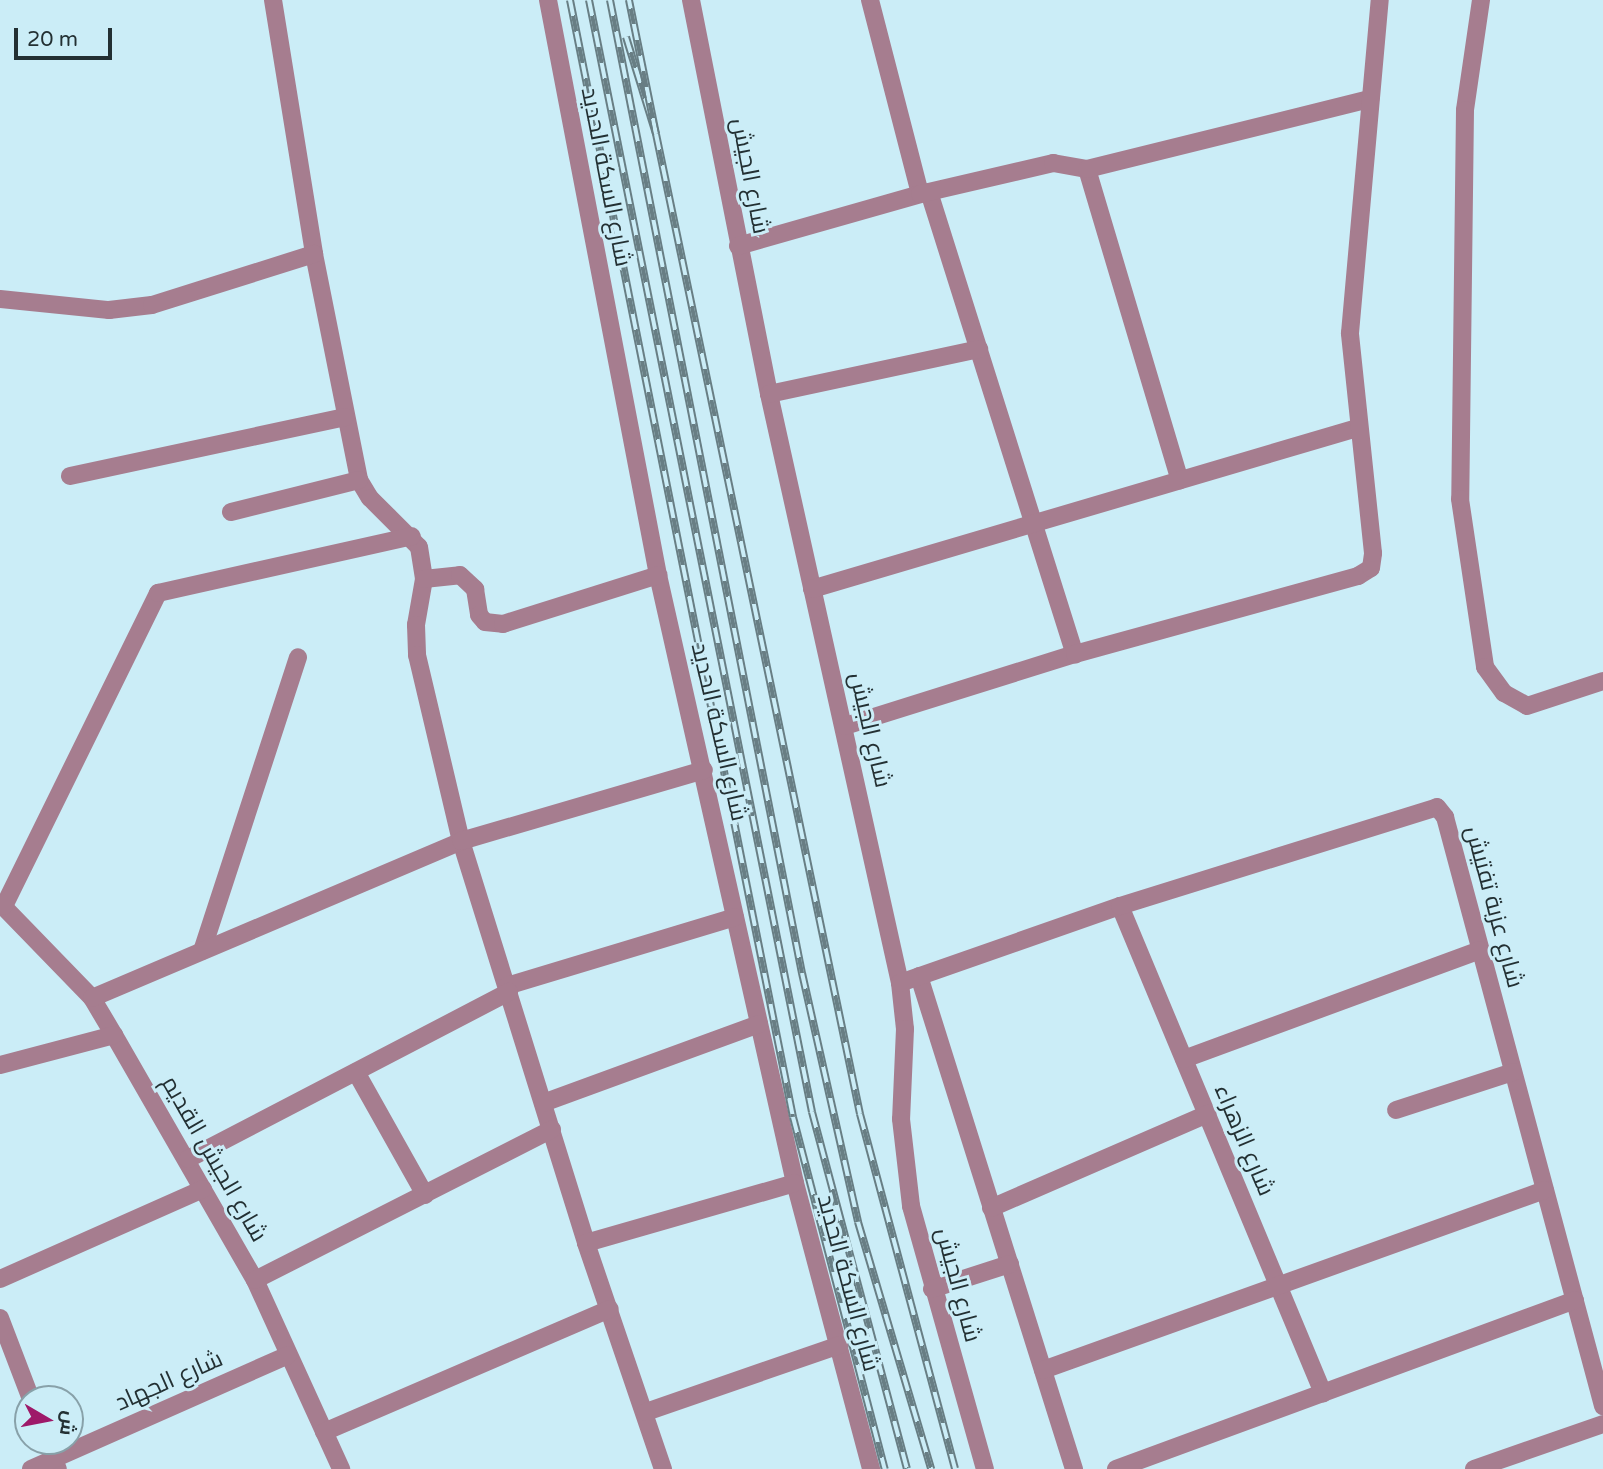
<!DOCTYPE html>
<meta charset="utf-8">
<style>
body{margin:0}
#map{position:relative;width:1603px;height:1469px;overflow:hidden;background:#cbedf7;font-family:"Varela Round",Cairo,sans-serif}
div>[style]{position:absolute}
.minor>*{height:18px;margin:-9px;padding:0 9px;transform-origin:9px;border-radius:9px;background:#a67d8f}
.rail>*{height:8px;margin-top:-4px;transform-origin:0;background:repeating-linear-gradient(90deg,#cbedf7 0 16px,#687e84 0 32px);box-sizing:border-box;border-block:2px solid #687e84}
span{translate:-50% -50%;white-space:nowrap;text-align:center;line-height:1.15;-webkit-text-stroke:6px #cbedf7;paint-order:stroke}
.street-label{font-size:24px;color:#233033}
.north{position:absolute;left:14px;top:1385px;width:70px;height:70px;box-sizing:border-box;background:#cbedf7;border:2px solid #88a1a9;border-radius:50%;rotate:100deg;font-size:19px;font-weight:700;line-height:28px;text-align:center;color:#233033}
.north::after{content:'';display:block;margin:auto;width:24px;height:32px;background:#9e1969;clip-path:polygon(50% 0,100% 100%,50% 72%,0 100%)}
.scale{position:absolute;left:14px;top:28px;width:98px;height:32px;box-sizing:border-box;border:4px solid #233033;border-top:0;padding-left:9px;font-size:21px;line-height:24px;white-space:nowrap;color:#233033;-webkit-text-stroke:5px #cbedf7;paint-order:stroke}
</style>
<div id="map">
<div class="minor">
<i style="left:273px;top:0;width:257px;rotate:80.8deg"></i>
<i style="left:314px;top:254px;width:230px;rotate:78.7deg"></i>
<i style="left:359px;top:480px;width:21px;rotate:59deg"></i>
<i style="left:370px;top:498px;width:69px;rotate:45deg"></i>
<i style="left:419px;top:547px;width:32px;rotate:81deg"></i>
<i style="left:424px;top:579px;width:47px;rotate:99.9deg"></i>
<i style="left:416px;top:625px;width:30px;rotate:88deg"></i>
<i style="left:417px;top:655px;width:191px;rotate:76.7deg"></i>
<i style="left:461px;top:841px;width:421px;rotate:72.7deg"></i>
<i style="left:586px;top:1243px;width:239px;rotate:71.2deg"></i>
<i style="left:548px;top:0;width:585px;rotate:79.17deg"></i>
<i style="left:658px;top:575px;width:623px;rotate:77.3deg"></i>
<i style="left:795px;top:1183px;width:296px;rotate:75.1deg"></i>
<i style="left:691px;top:0;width:402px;rotate:78.8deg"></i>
<i style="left:769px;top:394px;width:603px;rotate:77.46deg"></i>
<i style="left:900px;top:983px;width:46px;rotate:83.8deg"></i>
<i style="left:905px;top:1029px;width:90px;rotate:92.5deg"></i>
<i style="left:901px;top:1119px;width:88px;rotate:83.4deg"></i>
<i style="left:911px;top:1206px;width:273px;rotate:74.3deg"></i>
<i style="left:870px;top:0;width:200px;rotate:75.5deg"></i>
<i style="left:1481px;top:0;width:111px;rotate:98.3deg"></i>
<i style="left:1465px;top:110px;width:389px;rotate:90.7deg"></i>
<i style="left:1460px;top:499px;width:170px;rotate:81.5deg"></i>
<i style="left:1485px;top:667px;width:32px;rotate:54deg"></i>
<i style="left:1504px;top:693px;width:26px;rotate:29deg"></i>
<i style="left:1527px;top:706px;width:80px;rotate:-18.2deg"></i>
<i style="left:1087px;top:169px;width:325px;rotate:73.4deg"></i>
<i style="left:929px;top:192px;width:485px;rotate:72.5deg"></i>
<i style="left:738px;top:246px;width:189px;rotate:-15.9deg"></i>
<i style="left:920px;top:194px;width:137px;rotate:-13.1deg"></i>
<i style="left:1053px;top:163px;width:35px;rotate:10deg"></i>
<i style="left:1087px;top:169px;width:292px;rotate:-13.9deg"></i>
<i style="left:0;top:299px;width:110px;rotate:5.8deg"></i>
<i style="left:109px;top:310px;width:43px;rotate:-6.6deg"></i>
<i style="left:152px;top:305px;width:170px;rotate:-17.5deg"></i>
<i style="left:769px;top:394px;width:215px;rotate:-12.1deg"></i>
<i style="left:70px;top:476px;width:281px;rotate:-12.1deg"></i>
<i style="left:231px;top:512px;width:132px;rotate:-14deg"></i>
<i style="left:424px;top:579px;width:36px;rotate:-6deg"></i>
<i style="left:460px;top:575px;width:21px;rotate:43deg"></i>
<i style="left:475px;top:589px;width:26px;rotate:81deg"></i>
<i style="left:479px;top:615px;width:9px;rotate:49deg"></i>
<i style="left:485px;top:622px;width:18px;rotate:6deg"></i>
<i style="left:503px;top:624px;width:163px;rotate:-17.5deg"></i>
<i style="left:812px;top:589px;width:568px;rotate:-16.46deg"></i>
<i style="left:845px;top:726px;width:241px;rotate:-17.4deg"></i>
<i style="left:1075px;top:654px;width:294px;rotate:-15.4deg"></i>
<i style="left:1358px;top:576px;width:15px;rotate:-32deg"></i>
<i style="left:1371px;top:568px;width:15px;rotate:-82deg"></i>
<i style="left:1373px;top:553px;width:221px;rotate:-96deg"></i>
<i style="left:1350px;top:333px;width:334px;rotate:-84.9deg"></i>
<i style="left:0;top:903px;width:132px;rotate:45.9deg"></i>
<i style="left:92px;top:998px;width:43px;rotate:59.3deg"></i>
<i style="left:114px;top:1035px;width:283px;rotate:60.1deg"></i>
<i style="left:255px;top:1280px;width:208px;rotate:65.5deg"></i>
<i style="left:4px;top:906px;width:349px;rotate:-63.8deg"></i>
<i style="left:158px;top:593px;width:260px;rotate:-12.6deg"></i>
<i style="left:1120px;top:906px;width:528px;rotate:67.37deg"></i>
<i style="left:202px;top:951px;width:309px;rotate:-71.9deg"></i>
<i style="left:919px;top:976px;width:517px;rotate:72.55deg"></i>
<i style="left:900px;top:983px;width:233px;rotate:-19.3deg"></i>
<i style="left:1120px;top:906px;width:332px;rotate:-17.3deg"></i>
<i style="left:1437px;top:807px;width:13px;rotate:51deg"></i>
<i style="left:1445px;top:817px;width:610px;rotate:74.98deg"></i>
<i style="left:507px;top:986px;width:238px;rotate:-16.8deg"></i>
<i style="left:92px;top:998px;width:401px;rotate:-23deg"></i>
<i style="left:461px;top:841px;width:253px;rotate:-16.3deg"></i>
<i style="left:1184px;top:1059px;width:315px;rotate:-20.2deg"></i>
<i style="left:0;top:1065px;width:118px;rotate:-14.7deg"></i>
<i style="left:356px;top:1072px;width:141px;rotate:60.7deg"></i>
<i style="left:543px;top:1103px;width:230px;rotate:-20.1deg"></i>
<i style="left:1396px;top:1110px;width:123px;rotate:-18deg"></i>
<i style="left:188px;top:1159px;width:362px;rotate:-27.5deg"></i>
<i style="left:991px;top:1208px;width:236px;rotate:-23.5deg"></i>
<i style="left:586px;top:1243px;width:217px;rotate:-16deg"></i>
<i style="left:0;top:1279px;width:222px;rotate:-23.9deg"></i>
<i style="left:255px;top:1280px;width:333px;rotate:-26.9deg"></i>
<i style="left:932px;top:1289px;width:82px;rotate:-17.8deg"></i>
<i style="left:0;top:1318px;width:87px;rotate:69.1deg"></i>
<i style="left:1043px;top:1370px;width:533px;rotate:-19.73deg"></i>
<i style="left:646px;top:1412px;width:205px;rotate:-19.1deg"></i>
<i style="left:324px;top:1432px;width:311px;rotate:-23.3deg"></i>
<i style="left:47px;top:1441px;width:30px;rotate:69deg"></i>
<i style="left:31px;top:1469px;width:281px;rotate:-23.9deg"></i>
<i style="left:1116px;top:1469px;width:489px;rotate:-20.2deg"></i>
<i style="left:1474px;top:1469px;width:137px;rotate:-19.2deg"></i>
</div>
<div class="rail">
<i style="left:570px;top:0;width:1139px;rotate:78.71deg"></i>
<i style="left:793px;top:1117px;width:364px;rotate:75.4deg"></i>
<i style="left:589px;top:0;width:1134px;rotate:78.66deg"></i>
<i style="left:812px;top:1112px;width:369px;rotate:75.1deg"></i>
<i style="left:610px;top:0;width:992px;rotate:78.84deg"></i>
<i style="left:802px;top:973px;width:255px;rotate:77.3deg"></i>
<i style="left:858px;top:1222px;width:258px;rotate:73.5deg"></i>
<i style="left:626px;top:37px;width:102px;rotate:72.8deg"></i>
<i style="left:656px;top:134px;width:137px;rotate:-101.4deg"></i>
<i style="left:656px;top:134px;width:1001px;rotate:78.24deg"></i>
<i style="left:860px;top:1114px;width:367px;rotate:75deg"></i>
</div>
<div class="street-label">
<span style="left:750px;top:176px;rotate:79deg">شارع الجيش</span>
<span style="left:606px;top:177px;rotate:79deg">شارع السكة الحديد</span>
<span style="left:870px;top:730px;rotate:77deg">شارع الجيش</span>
<span style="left:719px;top:732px;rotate:77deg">شارع السكة الحديد</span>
<span style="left:1494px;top:907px;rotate:75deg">شارع عزبة تفتيش</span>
<span style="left:1244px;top:1140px;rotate:67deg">شارع الزهراء</span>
<span style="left:214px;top:1159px;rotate:60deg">شارع الجيش القديم</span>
<span style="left:848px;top:1283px;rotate:75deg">شارع السكة الحديد</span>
<span style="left:958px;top:1285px;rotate:75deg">شارع الجيش</span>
<span style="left:169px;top:1381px;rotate:-24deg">شارع الجهاد</span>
</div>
<div class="north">ش</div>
<div class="scale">20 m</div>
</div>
